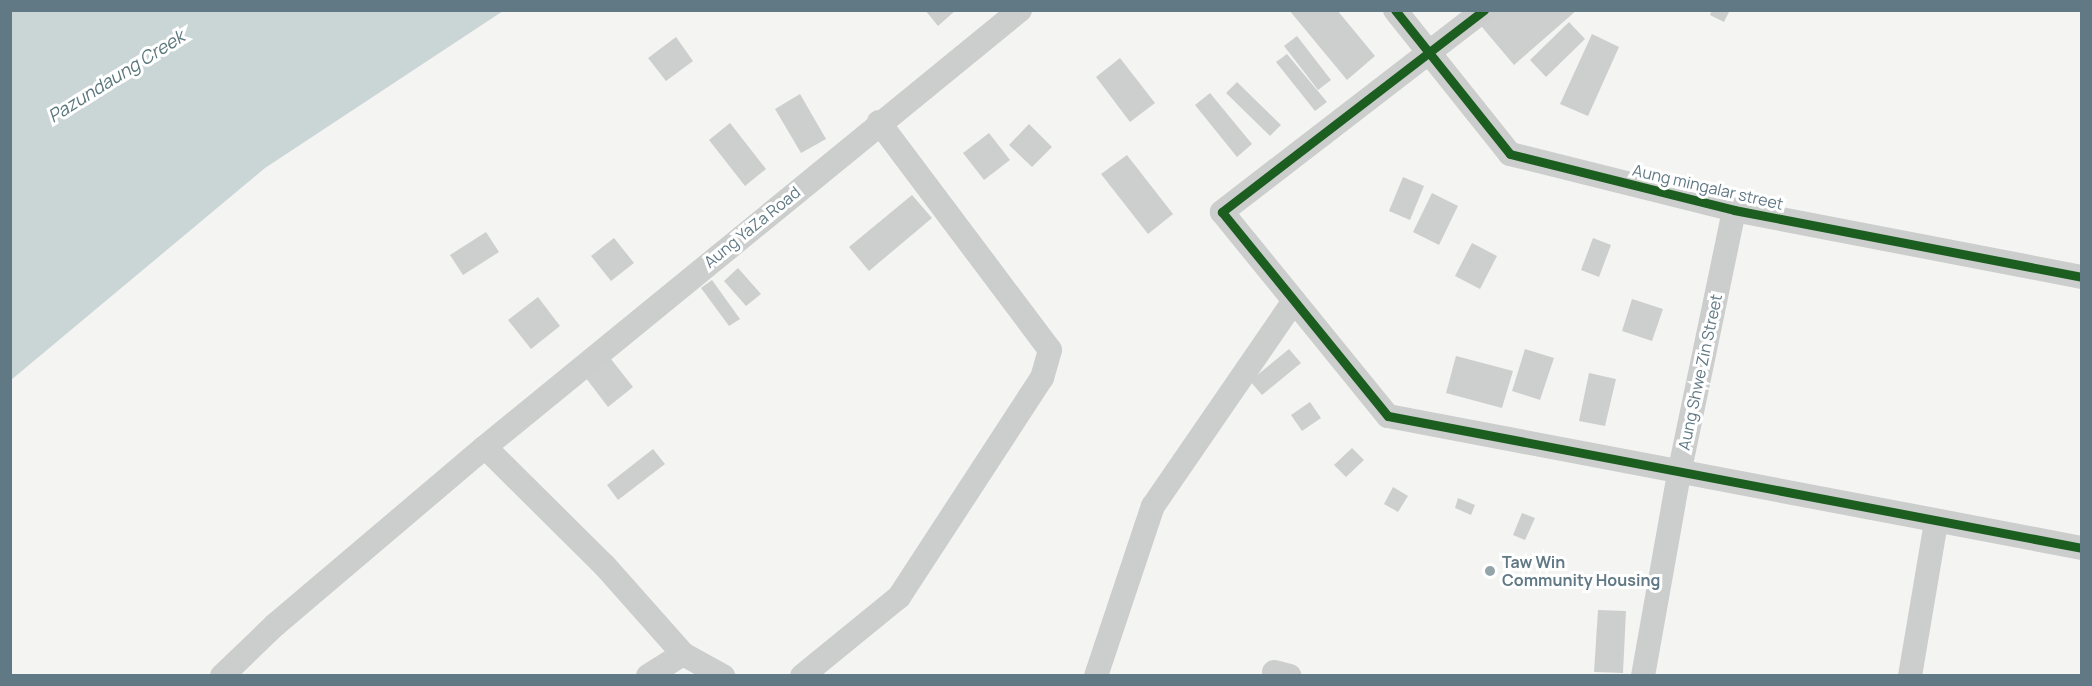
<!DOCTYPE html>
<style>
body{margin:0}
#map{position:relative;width:2092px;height:686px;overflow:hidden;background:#f4f4f2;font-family:Manrope,sans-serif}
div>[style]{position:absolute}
.water>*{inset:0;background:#cad5d6}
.building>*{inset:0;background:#cdcfcf}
.street>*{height:24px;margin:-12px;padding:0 12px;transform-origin:12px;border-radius:12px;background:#cccdcd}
.cycleway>*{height:9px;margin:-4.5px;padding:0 4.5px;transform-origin:4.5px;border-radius:4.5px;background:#1b5e20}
.dots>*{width:16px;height:16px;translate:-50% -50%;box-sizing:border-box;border:3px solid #fff;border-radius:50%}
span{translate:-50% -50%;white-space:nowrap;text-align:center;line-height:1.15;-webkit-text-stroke:6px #fff;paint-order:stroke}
.street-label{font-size:16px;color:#617985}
.poi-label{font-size:16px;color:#617985;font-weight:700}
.left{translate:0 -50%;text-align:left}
.water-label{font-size:18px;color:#58767b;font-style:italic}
.frame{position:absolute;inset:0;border:12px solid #617985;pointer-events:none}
</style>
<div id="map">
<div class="water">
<i style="clip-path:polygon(11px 10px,503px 10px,503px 11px,265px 168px,11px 380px)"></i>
</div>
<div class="building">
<i style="clip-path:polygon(925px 10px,956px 10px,938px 26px)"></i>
<i style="clip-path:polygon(1289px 10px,1337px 10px,1375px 56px,1347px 80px)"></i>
<i style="clip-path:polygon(1487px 10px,1577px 10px,1514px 65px,1476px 20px)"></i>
<i style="clip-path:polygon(1712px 10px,1730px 10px,1724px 22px,1710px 15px)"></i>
<i style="clip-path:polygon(1569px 22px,1585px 39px,1546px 77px,1530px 60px)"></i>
<i style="clip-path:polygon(1592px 34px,1619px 47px,1588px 116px,1560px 104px)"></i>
<i style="clip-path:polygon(1297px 36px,1331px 80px,1318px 90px,1284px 46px)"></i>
<i style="clip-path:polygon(676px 37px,693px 61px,666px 81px,648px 58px)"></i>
<i style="clip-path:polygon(1287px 54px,1327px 102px,1315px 111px,1276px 62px)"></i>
<i style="clip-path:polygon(1120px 58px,1155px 103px,1130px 122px,1096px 77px)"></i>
<i style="clip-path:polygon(1237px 82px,1281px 125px,1270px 136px,1226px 93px)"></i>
<i style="clip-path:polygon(1210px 93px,1252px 144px,1237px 157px,1195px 105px)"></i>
<i style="clip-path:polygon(800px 94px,826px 139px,801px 153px,775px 109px)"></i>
<i style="clip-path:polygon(730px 123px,766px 169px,745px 186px,709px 140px)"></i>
<i style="clip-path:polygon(1029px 124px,1052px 147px,1032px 167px,1009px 145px)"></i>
<i style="clip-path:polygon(989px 133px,1010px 160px,984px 180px,963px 153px)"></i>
<i style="clip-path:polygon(1127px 155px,1173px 214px,1148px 234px,1101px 174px)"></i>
<i style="clip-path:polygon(1403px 177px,1424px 186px,1410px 220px,1389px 211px)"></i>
<i style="clip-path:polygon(1432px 193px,1458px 206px,1439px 245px,1413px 232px)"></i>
<i style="clip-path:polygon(912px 195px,932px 218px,869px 271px,849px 247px)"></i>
<i style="clip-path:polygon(486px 232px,499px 252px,463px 275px,450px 255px)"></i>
<i style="clip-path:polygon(614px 238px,634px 263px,611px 281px,591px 256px)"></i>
<i style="clip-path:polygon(1593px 238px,1611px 245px,1599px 277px,1581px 270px)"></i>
<i style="clip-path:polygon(1472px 243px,1497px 256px,1480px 289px,1455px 276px)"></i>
<i style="clip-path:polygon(738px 268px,761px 294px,746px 306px,724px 281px)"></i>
<i style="clip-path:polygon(712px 280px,740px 319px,729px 326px,701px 288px)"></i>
<i style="clip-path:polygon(538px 297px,560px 326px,531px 349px,508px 320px)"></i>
<i style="clip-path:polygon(1632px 299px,1663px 309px,1652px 341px,1622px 331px)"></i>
<i style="clip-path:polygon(1289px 349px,1301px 363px,1262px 395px,1250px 381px)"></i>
<i style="clip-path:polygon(1525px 349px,1554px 358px,1540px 400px,1512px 391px)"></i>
<i style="clip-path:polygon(607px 354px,633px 387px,608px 407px,582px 373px)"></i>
<i style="clip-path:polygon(1456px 356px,1513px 371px,1502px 408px,1446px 393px)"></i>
<i style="clip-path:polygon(1589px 373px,1616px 379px,1605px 426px,1579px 421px)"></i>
<i style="clip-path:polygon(1310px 402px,1321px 418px,1302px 431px,1291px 415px)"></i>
<i style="clip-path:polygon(1352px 448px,1364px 460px,1346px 477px,1334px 465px)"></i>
<i style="clip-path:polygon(653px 449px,665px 464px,618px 500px,607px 485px)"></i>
<i style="clip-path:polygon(1393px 487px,1408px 496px,1398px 512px,1384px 504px)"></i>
<i style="clip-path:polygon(1458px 498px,1475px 505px,1471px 515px,1455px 508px)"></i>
<i style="clip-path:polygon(1522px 513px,1535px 518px,1525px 540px,1513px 535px)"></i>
<i style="clip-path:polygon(1598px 610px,1626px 611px,1623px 673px,1594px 672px)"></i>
</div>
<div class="street">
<i style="left:1395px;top:10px;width:184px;rotate:51.4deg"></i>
<i style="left:1510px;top:154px;width:231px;rotate:14deg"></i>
<i style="left:1734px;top:210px;width:354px;rotate:10.9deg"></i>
<i style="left:1484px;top:10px;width:331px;rotate:142.4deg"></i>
<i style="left:1222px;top:212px;width:263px;rotate:50.9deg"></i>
<i style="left:1388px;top:416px;width:706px;rotate:10.77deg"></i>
<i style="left:485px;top:447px;width:691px;rotate:-39.24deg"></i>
<i style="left:1274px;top:672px;width:16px;rotate:14deg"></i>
<i style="left:222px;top:676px;width:74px;rotate:-43.9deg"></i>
<i style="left:275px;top:625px;width:275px;rotate:-40.3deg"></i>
<i style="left:485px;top:447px;width:169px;rotate:44.8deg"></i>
<i style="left:605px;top:566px;width:118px;rotate:48.4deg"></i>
<i style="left:683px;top:654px;width:46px;rotate:28.8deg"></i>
<i style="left:648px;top:676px;width:41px;rotate:-32.2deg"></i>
<i style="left:802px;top:676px;width:125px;rotate:-39.2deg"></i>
<i style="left:899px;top:597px;width:262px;rotate:-56.9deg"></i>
<i style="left:1042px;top:378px;width:29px;rotate:-74deg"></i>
<i style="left:1050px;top:350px;width:285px;rotate:-126.9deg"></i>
<i style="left:1096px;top:676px;width:179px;rotate:-71.5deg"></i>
<i style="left:1153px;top:506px;width:249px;rotate:-55.5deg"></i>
<i style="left:1643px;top:676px;width:205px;rotate:-79.9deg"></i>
<i style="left:1679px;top:474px;width:270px;rotate:-78.2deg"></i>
<i style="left:1910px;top:676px;width:156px;rotate:-80.4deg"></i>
</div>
<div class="cycleway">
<i style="left:1395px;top:10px;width:184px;rotate:51.4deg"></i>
<i style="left:1510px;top:154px;width:231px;rotate:14deg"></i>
<i style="left:1734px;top:210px;width:354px;rotate:10.9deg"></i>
<i style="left:1484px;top:10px;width:331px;rotate:142.4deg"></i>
<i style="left:1222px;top:212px;width:263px;rotate:50.9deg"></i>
<i style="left:1388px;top:416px;width:706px;rotate:10.77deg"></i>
</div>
<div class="dots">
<i style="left:1490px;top:571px;background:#94a4ab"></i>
</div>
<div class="street-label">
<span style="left:1708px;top:187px;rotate:13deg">Aung mingalar street</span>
<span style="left:752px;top:227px;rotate:-39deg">Aung YaZa Road</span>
<span style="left:1700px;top:372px;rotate:-78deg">Aung Shwe Zin Street</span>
</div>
<div class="poi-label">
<span class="left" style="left:1502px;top:571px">Taw Win<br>Community Housing</span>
</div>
<div class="water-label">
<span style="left:116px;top:76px;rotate:-32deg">Pazundaung Creek</span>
</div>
<div class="frame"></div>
</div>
